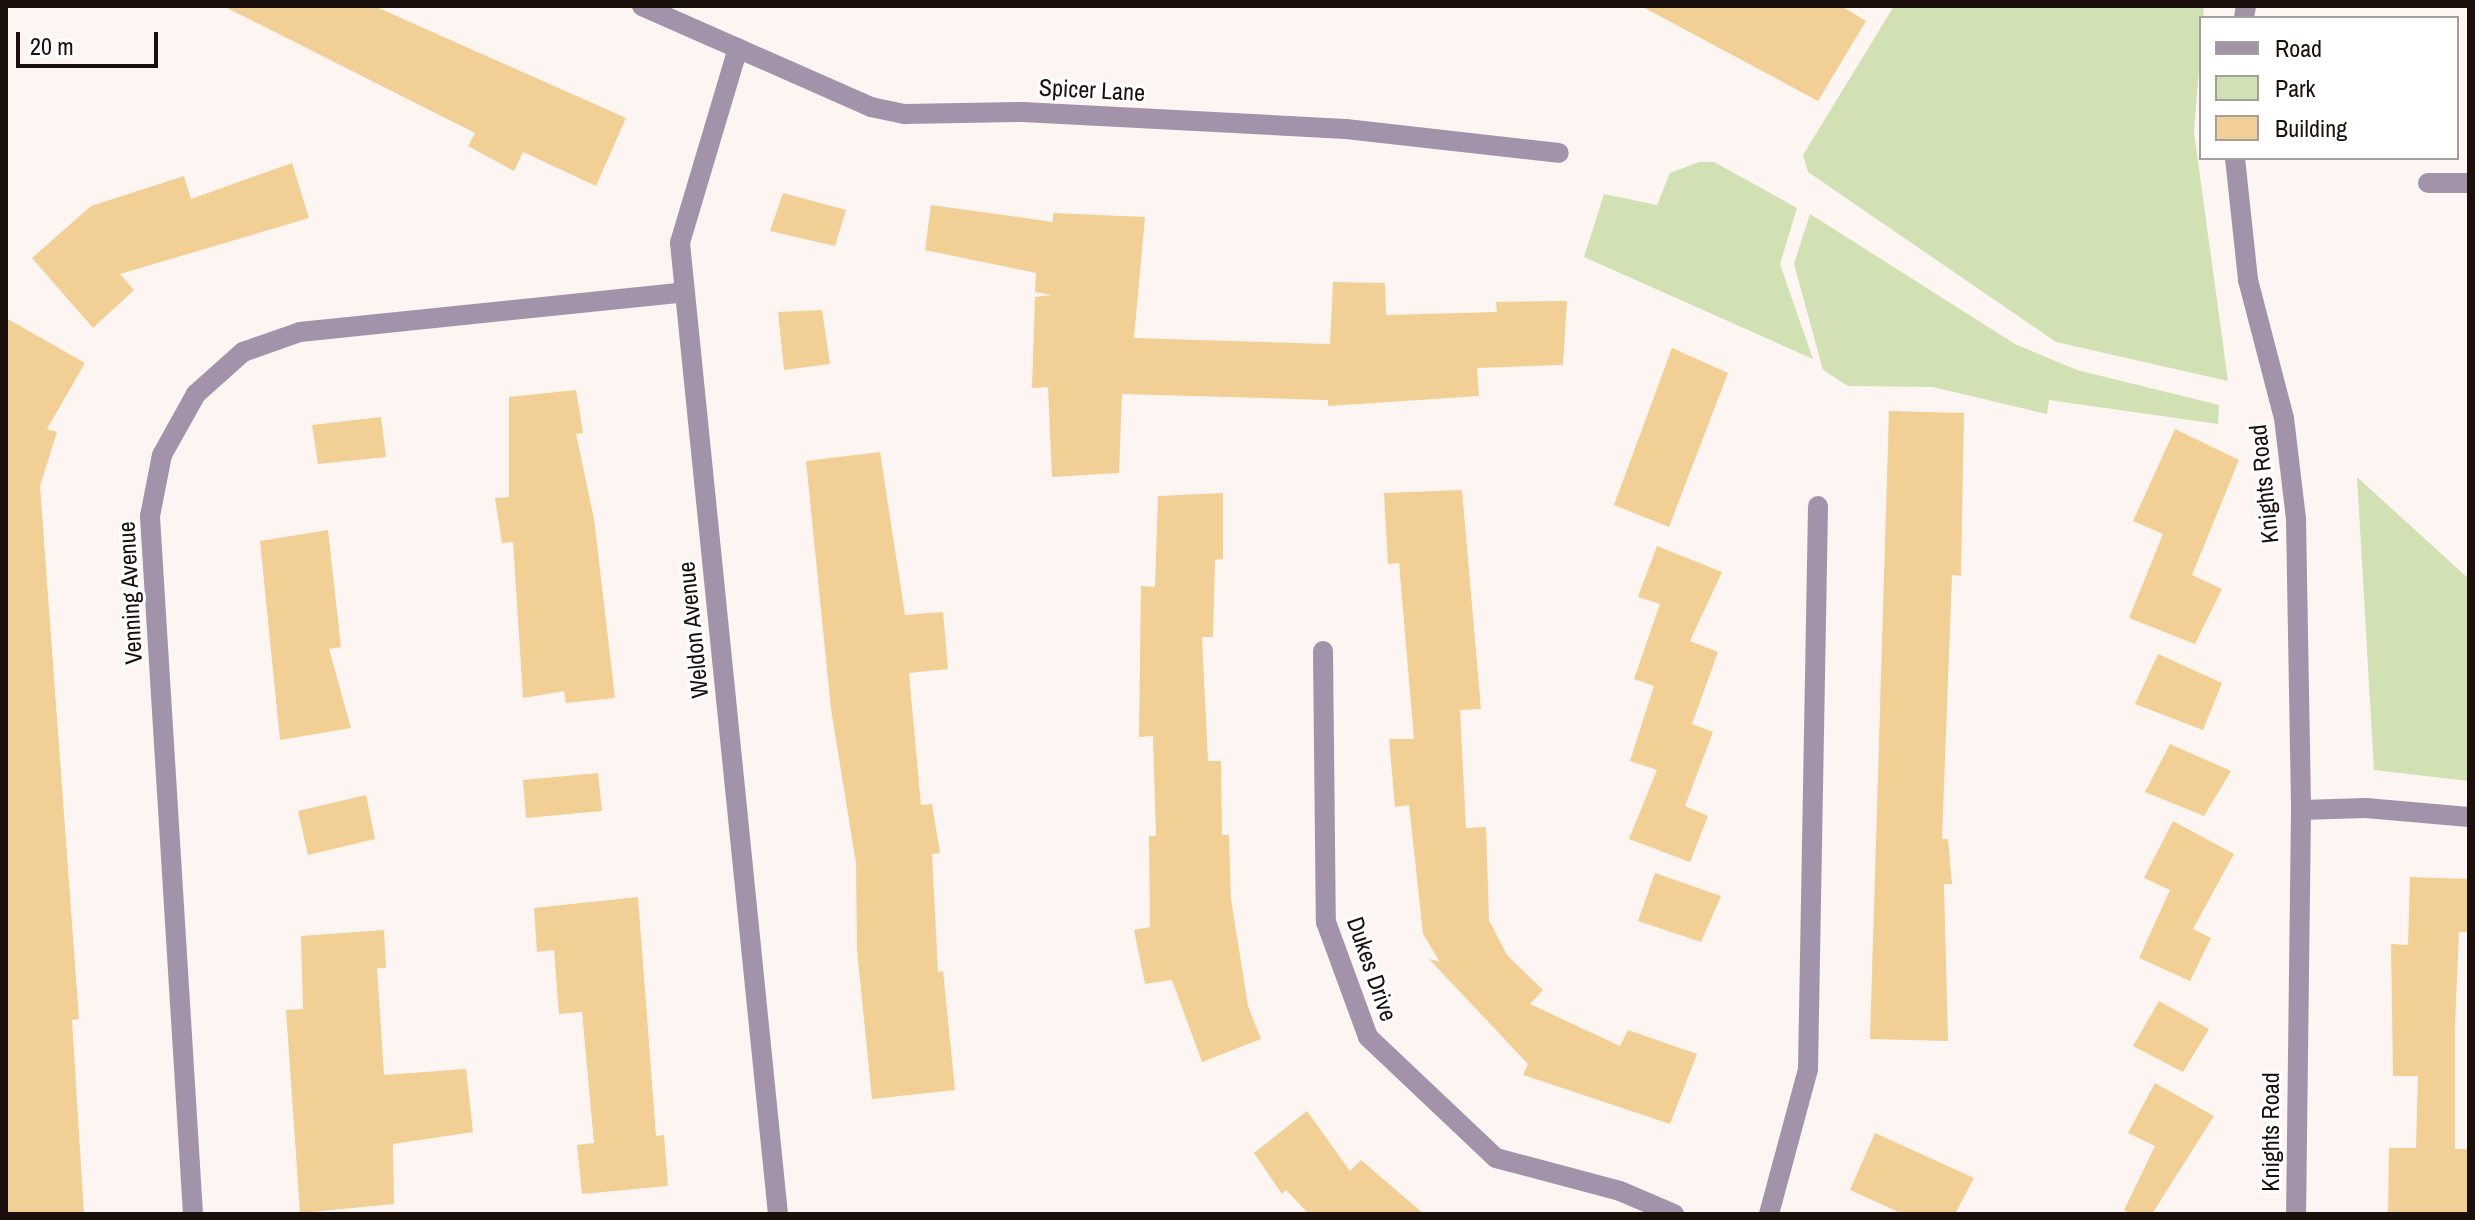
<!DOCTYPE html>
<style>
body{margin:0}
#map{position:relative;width:2475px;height:1220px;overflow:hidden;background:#fcf5f2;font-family:"Archivo Narrow",sans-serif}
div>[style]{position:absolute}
.green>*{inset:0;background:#d2e1b3}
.building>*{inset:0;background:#f2cf95}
.minor>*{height:20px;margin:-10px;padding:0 10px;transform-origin:10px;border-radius:10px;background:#a393aa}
span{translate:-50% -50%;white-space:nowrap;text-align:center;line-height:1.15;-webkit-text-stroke:6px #fff;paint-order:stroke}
.street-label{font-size:24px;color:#1a0f0b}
.frame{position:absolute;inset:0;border:8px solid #1a0f0b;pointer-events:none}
.legend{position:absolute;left:2199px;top:16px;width:260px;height:144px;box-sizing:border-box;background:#fff;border:2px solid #a39f9d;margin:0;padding:10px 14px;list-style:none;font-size:24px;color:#1a0f0b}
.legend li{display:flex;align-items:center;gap:16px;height:40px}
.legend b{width:40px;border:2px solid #a39f9d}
.scale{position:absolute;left:16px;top:32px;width:142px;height:36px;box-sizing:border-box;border:4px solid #1a0f0b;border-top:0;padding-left:10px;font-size:24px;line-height:28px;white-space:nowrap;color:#1a0f0b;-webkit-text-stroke:6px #fff;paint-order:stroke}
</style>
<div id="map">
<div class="green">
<i style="clip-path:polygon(1894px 6px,2204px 6px,2194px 132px,2228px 381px,2056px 342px,1808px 172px,1803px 155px)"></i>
<i style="clip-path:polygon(1699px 162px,1714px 162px,1797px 208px,1780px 264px,1813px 359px,1584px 257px,1604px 194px,1657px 205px,1670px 173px)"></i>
<i style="clip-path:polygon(1810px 214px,2015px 344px,2077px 370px,2219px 405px,2218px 424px,2049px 400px,2047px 414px,1933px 387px,1848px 386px,1823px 370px,1794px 264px)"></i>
<i style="clip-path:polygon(2357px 477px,2469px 579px,2469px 781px,2374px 770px)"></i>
</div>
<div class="building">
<i style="clip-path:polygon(223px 6px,374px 6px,626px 118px,596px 186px,523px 152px,514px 171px,468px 146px,475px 133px)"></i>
<i style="clip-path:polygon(1641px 6px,1841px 6px,1866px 21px,1818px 101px)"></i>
<i style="clip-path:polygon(292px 163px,309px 218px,120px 274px,134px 290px,93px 328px,32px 258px,91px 206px,184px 176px,191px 199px)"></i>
<i style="clip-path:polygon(783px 193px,846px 210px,835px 246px,770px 231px)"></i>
<i style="clip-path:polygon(931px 205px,1053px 222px,1053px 213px,1145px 217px,1134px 338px,1330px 344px,1333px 282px,1385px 283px,1386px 315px,1497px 312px,1496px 302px,1567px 301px,1563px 365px,1477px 368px,1479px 396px,1328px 406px,1328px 400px,1122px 394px,1119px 473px,1052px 477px,1048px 387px,1032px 388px,1035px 297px,1052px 295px,1035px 292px,1036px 273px,925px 250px)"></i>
<i style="clip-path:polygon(822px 310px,830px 364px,784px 370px,778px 312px)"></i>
<i style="clip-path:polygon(6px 318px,85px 363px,47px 429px,57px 432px,40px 486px,79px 1019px,72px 1020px,84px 1214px,6px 1214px)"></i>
<i style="clip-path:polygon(1672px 348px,1728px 373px,1669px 527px,1614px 505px)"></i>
<i style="clip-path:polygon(576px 390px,583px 433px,576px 434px,594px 519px,615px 698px,566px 703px,564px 691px,523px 698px,513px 542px,502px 543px,495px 498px,509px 497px,509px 397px)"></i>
<i style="clip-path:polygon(1889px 411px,1964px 413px,1961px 576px,1952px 575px,1942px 839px,1948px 839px,1952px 884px,1944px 884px,1948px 1041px,1870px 1039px)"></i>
<i style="clip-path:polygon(381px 417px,386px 457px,318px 464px,312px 425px)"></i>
<i style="clip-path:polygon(2175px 429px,2239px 460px,2192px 575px,2222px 589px,2195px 644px,2129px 618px,2163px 534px,2133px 521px)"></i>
<i style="clip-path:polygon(880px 452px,905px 615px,943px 612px,948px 669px,909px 673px,921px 805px,932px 804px,940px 853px,932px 854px,938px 972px,943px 971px,955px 1090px,872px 1099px,857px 950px,856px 863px,831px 709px,806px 461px)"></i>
<i style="clip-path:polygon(1462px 490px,1481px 709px,1460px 710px,1466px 828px,1486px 827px,1489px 920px,1507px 955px,1543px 990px,1530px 1004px,1620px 1046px,1628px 1030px,1697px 1054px,1670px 1124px,1523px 1075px,1528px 1064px,1429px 959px,1440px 962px,1423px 934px,1409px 805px,1395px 807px,1389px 739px,1414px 739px,1399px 563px,1388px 564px,1384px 493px)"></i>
<i style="clip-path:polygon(1223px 493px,1223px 559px,1215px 560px,1213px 637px,1202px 637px,1208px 761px,1221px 761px,1222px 835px,1229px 835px,1231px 899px,1248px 1006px,1261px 1039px,1202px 1062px,1172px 980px,1145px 984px,1134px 930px,1150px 927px,1149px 836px,1156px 836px,1153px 736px,1139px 737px,1141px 586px,1155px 587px,1158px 496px)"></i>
<i style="clip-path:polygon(328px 530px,341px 647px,329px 649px,351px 728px,280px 740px,260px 541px)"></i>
<i style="clip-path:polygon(1657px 546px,1722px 572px,1690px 641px,1718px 652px,1692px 724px,1713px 732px,1685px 806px,1708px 816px,1690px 862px,1629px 839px,1657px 770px,1630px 761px,1654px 686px,1634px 679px,1660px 604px,1638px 597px)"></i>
<i style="clip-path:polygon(2158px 654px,2222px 683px,2203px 730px,2135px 704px)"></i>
<i style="clip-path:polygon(2170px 744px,2231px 771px,2204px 816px,2145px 792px)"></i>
<i style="clip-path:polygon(598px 773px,602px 811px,526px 818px,523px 780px)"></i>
<i style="clip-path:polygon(366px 795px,375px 839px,308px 855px,298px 811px)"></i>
<i style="clip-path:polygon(2173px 821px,2234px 854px,2193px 929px,2211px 938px,2190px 981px,2139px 958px,2170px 890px,2144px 878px)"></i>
<i style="clip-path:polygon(1655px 873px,1721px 896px,1701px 942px,1638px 921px)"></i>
<i style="clip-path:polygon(2410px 877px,2469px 879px,2469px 932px,2459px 932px,2455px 1026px,2455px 1149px,2469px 1149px,2469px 1214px,2388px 1214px,2389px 1148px,2416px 1148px,2418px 1076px,2393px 1076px,2391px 944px,2408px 945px)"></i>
<i style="clip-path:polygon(638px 897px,656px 1136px,664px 1135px,668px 1186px,582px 1194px,577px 1145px,594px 1143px,582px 1012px,559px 1014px,554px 950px,537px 952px,534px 908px)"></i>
<i style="clip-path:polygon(384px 930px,386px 968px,377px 968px,384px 1075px,466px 1069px,473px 1132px,393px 1144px,394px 1204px,300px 1213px,286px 1010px,303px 1009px,301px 936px)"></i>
<i style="clip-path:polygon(2159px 1001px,2209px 1029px,2183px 1072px,2133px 1046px)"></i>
<i style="clip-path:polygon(2155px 1083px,2214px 1116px,2152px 1214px,2131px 1214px,2124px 1210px,2155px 1146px,2128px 1133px)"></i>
<i style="clip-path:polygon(1307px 1111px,1350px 1171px,1361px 1160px,1424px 1214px,1309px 1214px,1286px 1190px,1282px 1194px,1254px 1153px)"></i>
<i style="clip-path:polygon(1875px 1133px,1974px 1178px,1955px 1214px,1903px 1214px,1850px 1190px)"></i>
</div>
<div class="minor">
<i style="left:642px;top:6px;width:250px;rotate:23.8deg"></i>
<i style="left:871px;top:107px;width:35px;rotate:12deg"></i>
<i style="left:905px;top:114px;width:118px;rotate:-1deg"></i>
<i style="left:1023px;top:112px;width:323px;rotate:3deg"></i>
<i style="left:1346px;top:129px;width:214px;rotate:6.4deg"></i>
<i style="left:2244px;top:18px;width:12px;rotate:-81deg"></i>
<i style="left:738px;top:48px;width:203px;rotate:106.6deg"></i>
<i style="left:680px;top:243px;width:976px;rotate:84.24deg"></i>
<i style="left:2235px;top:158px;width:123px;rotate:83.9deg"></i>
<i style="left:2248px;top:280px;width:143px;rotate:75.4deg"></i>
<i style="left:2284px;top:418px;width:102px;rotate:83.2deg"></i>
<i style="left:2296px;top:519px;width:291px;rotate:89deg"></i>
<i style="left:2301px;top:810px;width:404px;rotate:90.7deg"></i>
<i style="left:2428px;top:183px;width:41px"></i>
<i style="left:1323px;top:651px;width:271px;rotate:89.4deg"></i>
<i style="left:1326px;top:922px;width:122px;rotate:69.9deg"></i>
<i style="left:1368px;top:1037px;width:176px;rotate:43.4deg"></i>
<i style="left:1496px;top:1158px;width:128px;rotate:14.9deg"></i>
<i style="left:1620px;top:1191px;width:59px;rotate:23.1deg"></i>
<i style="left:2301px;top:810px;width:65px;rotate:-1.8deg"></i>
<i style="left:2366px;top:808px;width:103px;rotate:5deg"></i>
<i style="left:193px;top:1214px;width:699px;rotate:-93.53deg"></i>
<i style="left:150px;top:516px;width:62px;rotate:-78.9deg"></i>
<i style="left:162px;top:455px;width:70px;rotate:-60.9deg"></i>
<i style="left:196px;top:394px;width:63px;rotate:-41.8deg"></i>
<i style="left:243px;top:352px;width:60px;rotate:-19.3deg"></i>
<i style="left:300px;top:332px;width:387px;rotate:-5.9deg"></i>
<i style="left:1769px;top:1214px;width:150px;rotate:-74.9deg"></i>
<i style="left:1808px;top:1069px;width:563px;rotate:-88.98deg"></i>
</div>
<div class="street-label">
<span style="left:1092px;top:90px;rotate:3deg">Spicer Lane</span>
<span style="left:2264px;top:484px;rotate:-96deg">Knights Road</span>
<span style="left:130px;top:593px;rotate:-93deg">Venning Avenue</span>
<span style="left:693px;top:630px;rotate:-96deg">Weldon Avenue</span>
<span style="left:1372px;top:969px;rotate:71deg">Dukes Drive</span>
<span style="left:2271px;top:1132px;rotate:-90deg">Knights Road</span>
</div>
<div class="frame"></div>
<ul class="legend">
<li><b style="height:10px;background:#a393aa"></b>Road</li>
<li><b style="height:22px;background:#d2e1b3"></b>Park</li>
<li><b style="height:22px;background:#f2cf95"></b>Building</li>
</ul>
<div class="scale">20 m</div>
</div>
